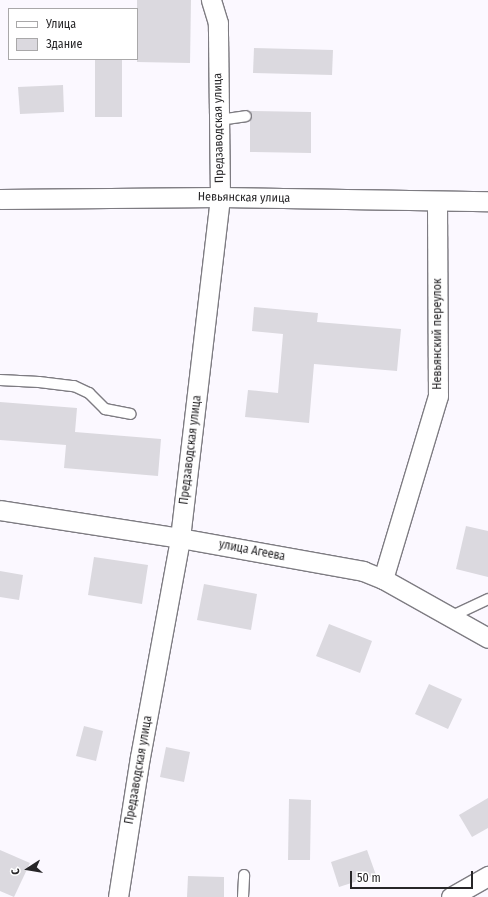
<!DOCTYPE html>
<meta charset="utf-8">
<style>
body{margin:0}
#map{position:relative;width:488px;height:897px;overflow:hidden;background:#fbf8ff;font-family:"Fira Sans Condensed",sans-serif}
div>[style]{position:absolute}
.building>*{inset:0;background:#dbd9df}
.roads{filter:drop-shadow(1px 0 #7e7c82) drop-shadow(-1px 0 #7e7c82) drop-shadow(0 1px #7e7c82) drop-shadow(0 -1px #7e7c82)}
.service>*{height:10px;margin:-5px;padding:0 5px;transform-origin:5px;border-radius:5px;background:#fff}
.minor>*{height:19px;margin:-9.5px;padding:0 9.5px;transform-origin:9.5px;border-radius:9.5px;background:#fff}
span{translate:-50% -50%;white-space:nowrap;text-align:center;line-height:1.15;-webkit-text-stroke:3px #fff;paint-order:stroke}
.street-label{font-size:12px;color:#272628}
.legend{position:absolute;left:8px;top:8px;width:130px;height:52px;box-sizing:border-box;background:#fff;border:1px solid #a9a8a9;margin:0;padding:5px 7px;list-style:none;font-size:12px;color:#272628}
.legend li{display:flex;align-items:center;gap:8px;height:20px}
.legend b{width:20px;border:1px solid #a9a8a9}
.north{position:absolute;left:8px;top:849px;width:40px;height:40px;-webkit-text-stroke:3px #fff;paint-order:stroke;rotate:258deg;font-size:11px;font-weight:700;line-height:16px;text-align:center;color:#272628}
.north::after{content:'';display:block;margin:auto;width:14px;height:18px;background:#272628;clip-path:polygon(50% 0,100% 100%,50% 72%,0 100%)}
.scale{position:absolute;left:350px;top:871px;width:123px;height:18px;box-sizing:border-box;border:2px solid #272628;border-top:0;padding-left:5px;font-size:12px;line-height:14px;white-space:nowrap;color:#272628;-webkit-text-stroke:3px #fff;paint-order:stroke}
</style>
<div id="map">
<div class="building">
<i style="clip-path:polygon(137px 0,191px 0,190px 63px,137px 62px)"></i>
<i style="clip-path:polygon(254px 48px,333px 50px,332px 75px,253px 73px)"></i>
<i style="clip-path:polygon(95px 59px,122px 59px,122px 117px,95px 117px)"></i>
<i style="clip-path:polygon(63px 85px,64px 112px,20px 114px,18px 87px)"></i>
<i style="clip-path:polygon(250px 111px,311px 112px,311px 153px,250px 152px,250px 121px,252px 115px)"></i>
<i style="clip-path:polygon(254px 307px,318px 313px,317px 322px,401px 329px,397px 371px,314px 364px,309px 423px,245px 417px,248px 390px,278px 393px,283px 334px,252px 331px)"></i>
<i style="clip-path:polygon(0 402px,77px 408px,75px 432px,161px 439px,158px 476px,64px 468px,66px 445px,0 440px)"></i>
<i style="clip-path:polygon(466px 526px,488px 531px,488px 577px,456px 569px)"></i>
<i style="clip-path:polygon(94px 557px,148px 565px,142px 604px,88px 595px)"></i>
<i style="clip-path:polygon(0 571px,23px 575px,19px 600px,0 597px)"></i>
<i style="clip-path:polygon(204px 584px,257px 594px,251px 630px,197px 620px)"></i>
<i style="clip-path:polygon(329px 624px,372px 641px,360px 673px,316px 656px)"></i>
<i style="clip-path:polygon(429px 684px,462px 699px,448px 729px,415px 714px)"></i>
<i style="clip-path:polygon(84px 726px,103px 731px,96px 761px,76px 756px)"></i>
<i style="clip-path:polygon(166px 747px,190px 752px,184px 782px,160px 777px)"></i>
<i style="clip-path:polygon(488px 798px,488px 828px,472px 837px,459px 815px)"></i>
<i style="clip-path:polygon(289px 799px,311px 800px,310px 860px,288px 860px)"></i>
<i style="clip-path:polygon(0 850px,30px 863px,14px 897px,0 891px)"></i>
<i style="clip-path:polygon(367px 850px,376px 875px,339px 887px,331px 862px)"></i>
<i style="clip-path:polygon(188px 876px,224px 877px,224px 897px,187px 897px)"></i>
</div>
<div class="roads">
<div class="service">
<i style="left:219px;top:120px;width:27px;rotate:-8deg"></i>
<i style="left:0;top:380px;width:39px;rotate:3deg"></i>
<i style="left:39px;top:382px;width:35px;rotate:7deg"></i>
<i style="left:74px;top:386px;width:17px;rotate:25deg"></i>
<i style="left:89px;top:393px;width:23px;rotate:45deg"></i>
<i style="left:105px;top:409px;width:26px;rotate:11deg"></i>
<i style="left:450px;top:617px;width:42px;rotate:-25.3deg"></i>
<i style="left:243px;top:897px;width:22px;rotate:-87deg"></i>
</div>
<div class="minor">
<i style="left:0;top:199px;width:220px;rotate:-0.5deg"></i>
<i style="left:220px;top:197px;width:268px;rotate:0.9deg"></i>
<i style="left:0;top:510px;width:182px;rotate:8.8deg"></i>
<i style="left:180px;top:538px;width:186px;rotate:10.2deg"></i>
<i style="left:363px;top:571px;width:22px;rotate:22deg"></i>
<i style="left:383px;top:579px;width:120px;rotate:29.3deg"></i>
<i style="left:383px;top:579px;width:191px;rotate:-73.3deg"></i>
<i style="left:438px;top:396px;width:195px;rotate:-90.3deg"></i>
<i style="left:118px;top:897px;width:142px;rotate:-81.1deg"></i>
<i style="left:140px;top:757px;width:223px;rotate:-79.6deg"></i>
<i style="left:180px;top:538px;width:343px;rotate:-83.3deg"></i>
<i style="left:220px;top:197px;width:174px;rotate:-90.7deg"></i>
<i style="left:218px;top:23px;width:24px;rotate:-107deg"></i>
<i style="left:451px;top:897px;width:43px;rotate:-29.6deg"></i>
</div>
</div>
<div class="street-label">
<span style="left:219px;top:128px;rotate:-91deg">Предзаводская улица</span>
<span style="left:244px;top:198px;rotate:1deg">Невьянская улица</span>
<span style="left:438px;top:334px;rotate:-90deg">Невьянский переулок</span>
<span style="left:191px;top:450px;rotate:-83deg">Предзаводская улица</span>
<span style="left:252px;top:551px;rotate:11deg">улица Агеева</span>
<span style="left:139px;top:770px;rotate:-80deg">Предзаводская улица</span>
</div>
<ul class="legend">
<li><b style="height:5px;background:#fff"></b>Улица</li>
<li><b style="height:11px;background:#dbd9df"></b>Здание</li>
</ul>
<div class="north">С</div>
<div class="scale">50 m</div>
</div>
